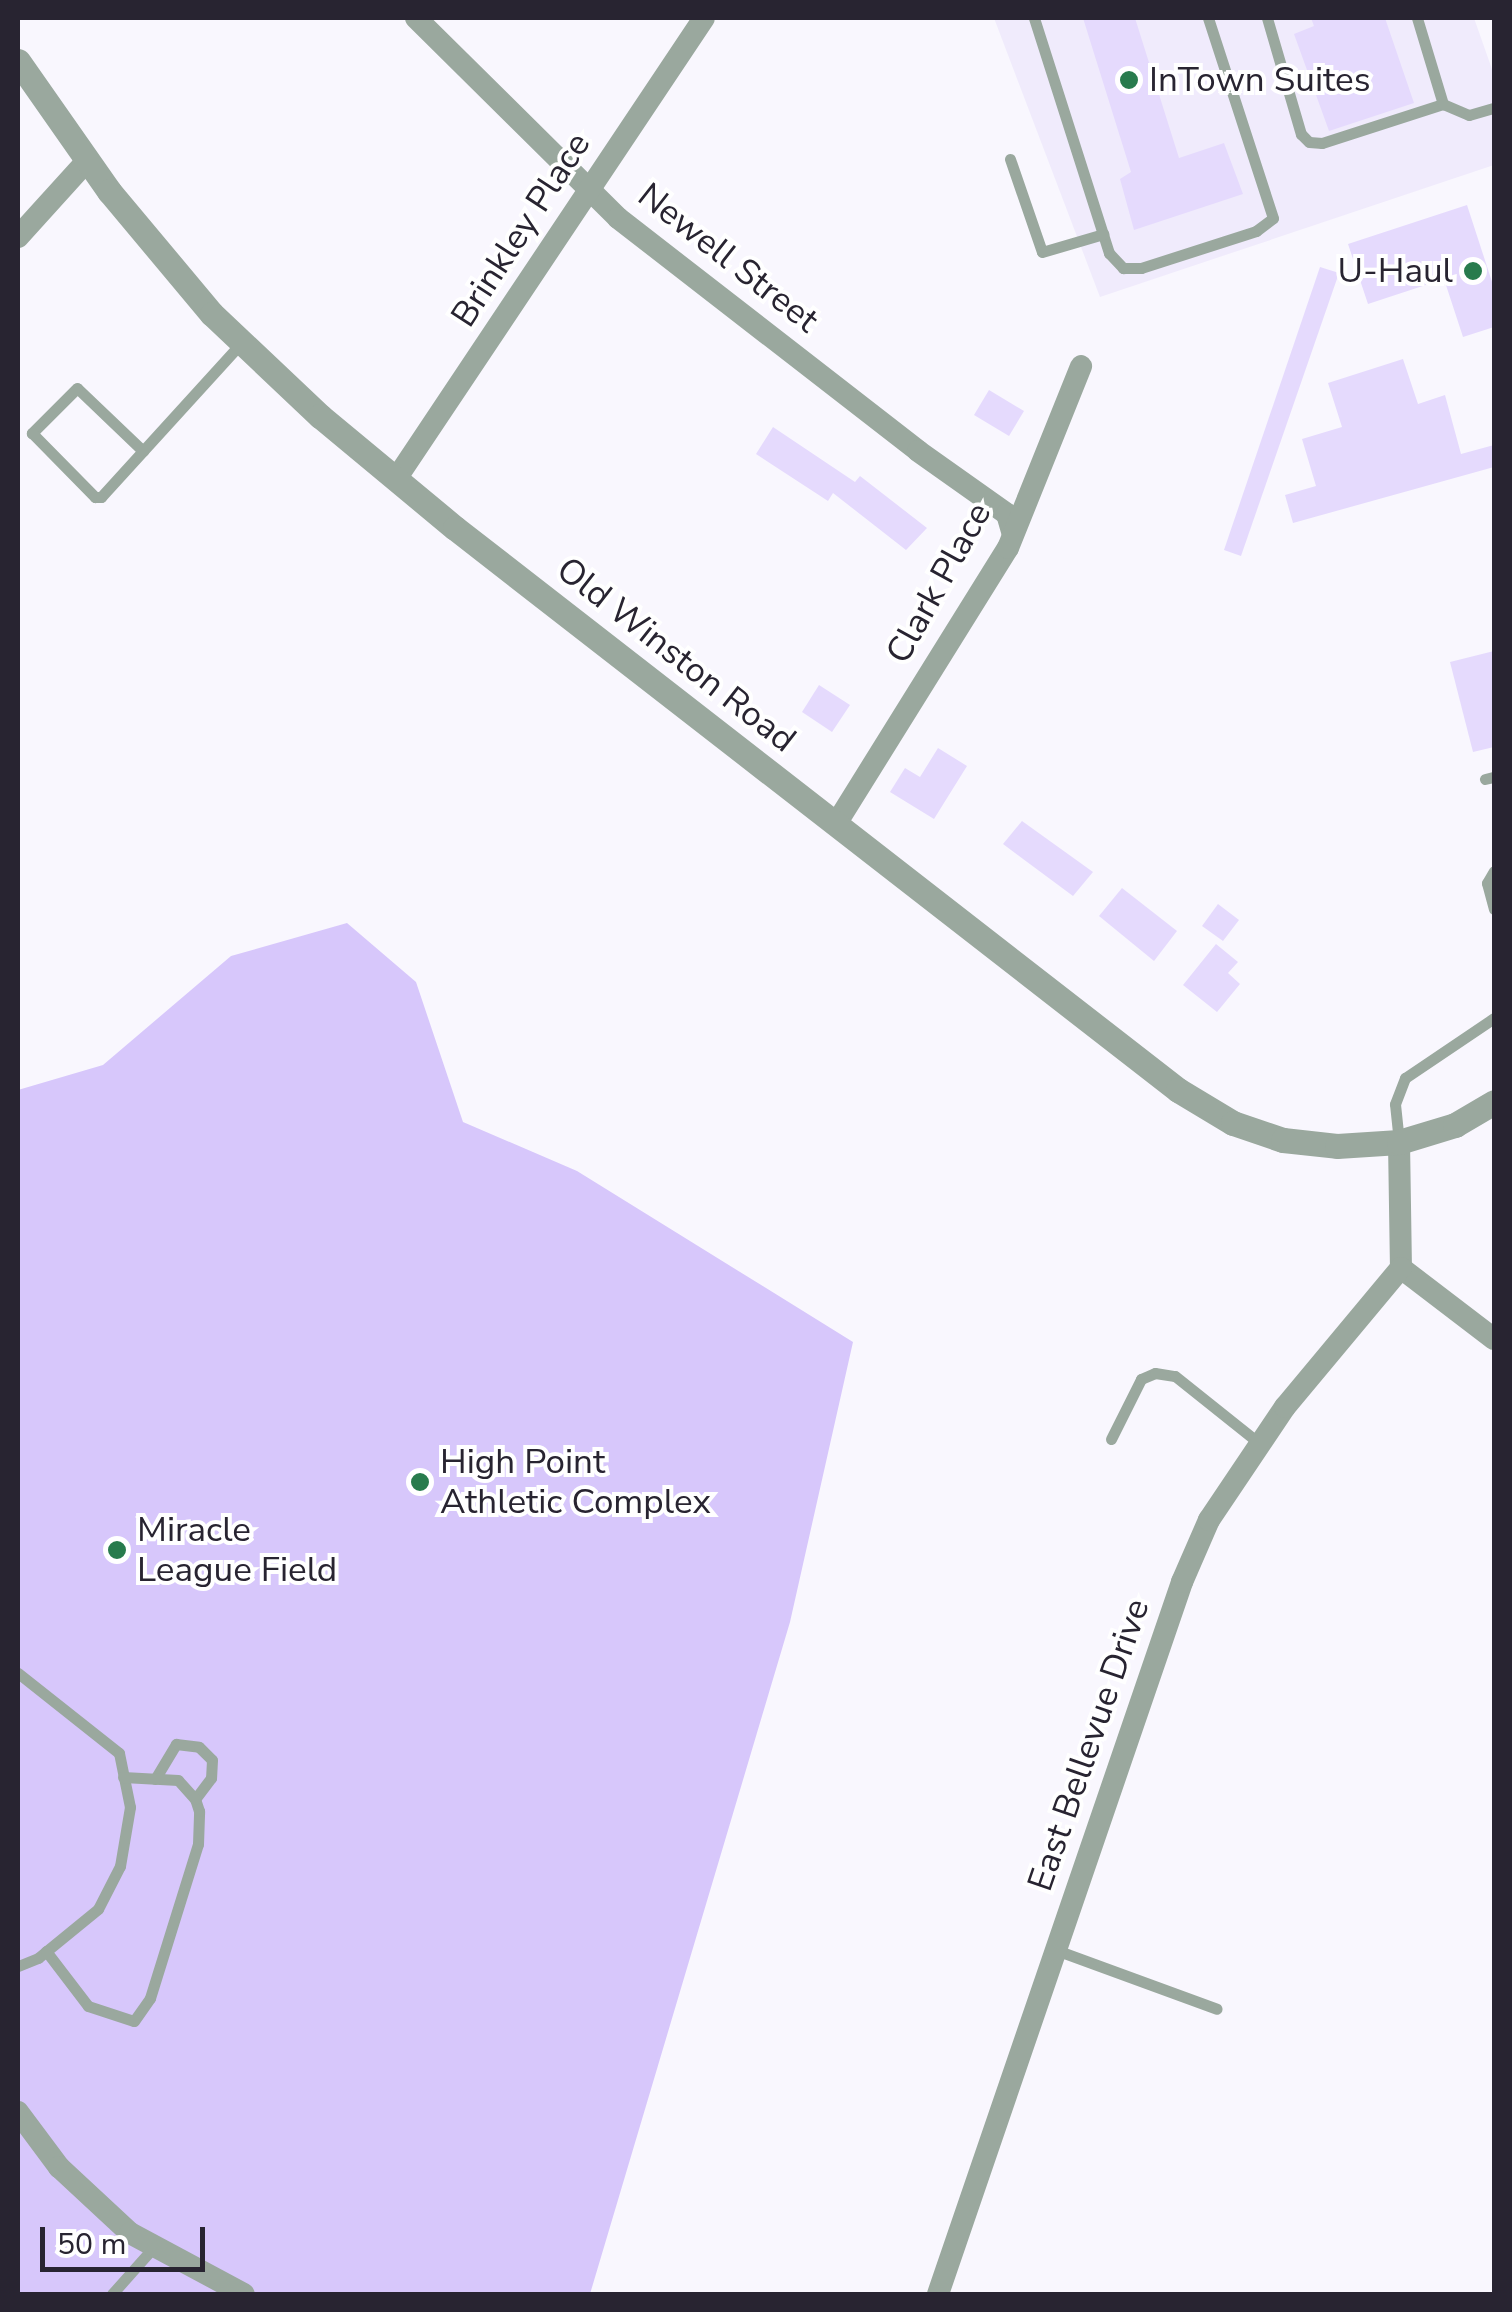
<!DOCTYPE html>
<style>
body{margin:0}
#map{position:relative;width:1512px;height:2312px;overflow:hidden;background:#f9f7fe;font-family:"Nunito Sans",sans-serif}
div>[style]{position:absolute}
.built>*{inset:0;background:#f0ebfc}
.green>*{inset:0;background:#d7c7fb}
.building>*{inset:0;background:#e5dafd}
.service>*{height:11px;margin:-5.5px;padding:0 5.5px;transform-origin:5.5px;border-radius:5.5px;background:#9aa89e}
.minor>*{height:22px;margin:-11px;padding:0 11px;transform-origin:11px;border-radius:11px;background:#9aa89e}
.tertiary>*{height:25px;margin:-12.5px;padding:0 12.5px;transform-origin:12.5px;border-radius:12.5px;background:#9aa89e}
.dots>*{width:28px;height:28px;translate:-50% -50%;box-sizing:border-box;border:5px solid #fff;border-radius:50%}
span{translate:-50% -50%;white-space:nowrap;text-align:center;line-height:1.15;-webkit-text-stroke:8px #fff;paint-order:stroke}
.poi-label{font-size:35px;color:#282431}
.left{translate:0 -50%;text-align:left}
.right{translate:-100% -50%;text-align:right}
.street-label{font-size:35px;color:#282431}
.frame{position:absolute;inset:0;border:20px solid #282431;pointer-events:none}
.scale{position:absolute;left:40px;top:2227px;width:165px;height:45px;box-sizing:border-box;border:5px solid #282431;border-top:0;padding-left:12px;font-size:30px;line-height:35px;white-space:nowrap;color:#282431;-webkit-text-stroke:8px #fff;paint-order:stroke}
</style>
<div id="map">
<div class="built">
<i style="clip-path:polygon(994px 18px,1474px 18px,1494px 75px,1494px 165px,1100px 297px)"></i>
</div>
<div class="green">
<i style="clip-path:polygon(347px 923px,416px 982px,463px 1122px,577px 1171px,853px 1342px,790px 1622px,590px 2294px,18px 2294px,18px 1090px,103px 1065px,231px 956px)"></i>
</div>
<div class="building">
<i style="clip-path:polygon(1083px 18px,1135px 18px,1179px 158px,1224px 143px,1243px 194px,1134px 230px,1120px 179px,1131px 172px)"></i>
<i style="clip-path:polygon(1311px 18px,1385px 18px,1414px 103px,1329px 131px,1294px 34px,1314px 26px)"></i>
<i style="clip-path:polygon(1467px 205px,1494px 288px,1494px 327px,1463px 337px,1444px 279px,1368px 304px,1348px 244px)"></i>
<i style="clip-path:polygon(1320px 267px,1339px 273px,1241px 556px,1224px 550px)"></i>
<i style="clip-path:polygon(1403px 359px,1418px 404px,1445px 395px,1461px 454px,1494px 445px,1494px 467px,1293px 523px,1285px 495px,1316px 486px,1302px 439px,1342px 427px,1328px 383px)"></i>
<i style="clip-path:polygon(989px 390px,1024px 411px,1009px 436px,974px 415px)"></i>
<i style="clip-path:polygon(773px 427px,855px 482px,860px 476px,927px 528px,906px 550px,833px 493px,828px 501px,756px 454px)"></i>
<i style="clip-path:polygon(1494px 651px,1494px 747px,1473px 752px,1450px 662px)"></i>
<i style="clip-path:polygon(819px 685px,850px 705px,832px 732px,802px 712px)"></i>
<i style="clip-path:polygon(938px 748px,967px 766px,934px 819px,890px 792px,905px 768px,920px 777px)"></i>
<i style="clip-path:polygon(1022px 821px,1093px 872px,1073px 896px,1003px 844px)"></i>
<i style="clip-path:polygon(1122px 888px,1177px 931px,1154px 961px,1099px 916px)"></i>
<i style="clip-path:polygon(1218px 904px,1239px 920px,1223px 941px,1202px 926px)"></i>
<i style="clip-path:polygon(1216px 944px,1238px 962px,1228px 973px,1240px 984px,1217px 1012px,1183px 985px)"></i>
</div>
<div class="service">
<i style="left:1034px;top:18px;width:247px;rotate:72.3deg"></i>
<i style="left:1109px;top:253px;width:21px;rotate:47deg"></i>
<i style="left:1123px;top:268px;width:18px"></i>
<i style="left:1141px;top:268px;width:121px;rotate:-17.8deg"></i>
<i style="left:1256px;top:231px;width:21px;rotate:-37deg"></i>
<i style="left:1273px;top:218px;width:210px;rotate:-108deg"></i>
<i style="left:1267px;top:18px;width:121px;rotate:73.7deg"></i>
<i style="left:1301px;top:134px;width:11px;rotate:45deg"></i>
<i style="left:1309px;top:142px;width:13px;rotate:4deg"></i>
<i style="left:1322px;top:143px;width:127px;rotate:-17.9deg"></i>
<i style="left:1417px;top:18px;width:90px;rotate:73.2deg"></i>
<i style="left:1443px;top:104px;width:28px;rotate:23deg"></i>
<i style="left:1469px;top:115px;width:26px;rotate:-16deg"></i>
<i style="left:1010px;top:159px;width:98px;rotate:71deg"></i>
<i style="left:1042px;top:252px;width:64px;rotate:-16.4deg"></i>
<i style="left:143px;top:451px;width:91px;rotate:-136.3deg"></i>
<i style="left:77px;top:388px;width:64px;rotate:135deg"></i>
<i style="left:32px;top:433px;width:90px;rotate:45.5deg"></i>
<i style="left:95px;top:497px;width:6px"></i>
<i style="left:101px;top:497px;width:210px;rotate:-47.7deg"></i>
<i style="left:1485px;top:779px;width:9px;rotate:-13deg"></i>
<i style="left:1494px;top:871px;width:14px;rotate:120deg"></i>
<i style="left:1487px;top:883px;width:27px;rotate:75deg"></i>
<i style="left:1399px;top:1142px;width:38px;rotate:-96deg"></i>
<i style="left:1395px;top:1104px;width:28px;rotate:-69deg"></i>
<i style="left:1405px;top:1078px;width:107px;rotate:-34deg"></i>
<i style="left:1111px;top:1439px;width:67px;rotate:-63.4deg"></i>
<i style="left:1141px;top:1379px;width:15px;rotate:-23deg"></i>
<i style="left:1155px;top:1373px;width:20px;rotate:9deg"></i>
<i style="left:1175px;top:1376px;width:107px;rotate:38.6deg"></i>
<i style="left:18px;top:1673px;width:129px;rotate:38.4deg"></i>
<i style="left:119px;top:1753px;width:55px;rotate:78.5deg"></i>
<i style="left:130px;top:1807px;width:60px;rotate:99.6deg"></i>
<i style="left:120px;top:1866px;width:48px;rotate:117.1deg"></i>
<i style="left:98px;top:1909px;width:77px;rotate:140.8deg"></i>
<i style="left:38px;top:1958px;width:22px;rotate:158deg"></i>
<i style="left:155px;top:1779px;width:41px;rotate:-59deg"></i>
<i style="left:176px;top:1744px;width:23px;rotate:7deg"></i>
<i style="left:199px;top:1747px;width:18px;rotate:45deg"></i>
<i style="left:212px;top:1760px;width:18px;rotate:93deg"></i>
<i style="left:211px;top:1778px;width:26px;rotate:127deg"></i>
<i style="left:1056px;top:1950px;width:171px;rotate:20.1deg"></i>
<i style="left:46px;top:1951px;width:69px;rotate:52.6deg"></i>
<i style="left:88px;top:2006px;width:48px;rotate:18.1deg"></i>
<i style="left:134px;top:2021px;width:28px;rotate:-55deg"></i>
<i style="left:150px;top:1998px;width:161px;rotate:-72.7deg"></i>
<i style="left:198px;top:1844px;width:33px;rotate:-88deg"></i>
<i style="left:199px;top:1811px;width:13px;rotate:-108deg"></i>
<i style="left:195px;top:1799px;width:25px;rotate:-132deg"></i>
<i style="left:178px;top:1780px;width:55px;rotate:-176.9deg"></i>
<i style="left:112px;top:2294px;width:62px;rotate:-48.3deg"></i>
</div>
<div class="minor">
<i style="left:416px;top:18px;width:284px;rotate:44.7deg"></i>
<i style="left:618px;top:218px;width:380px;rotate:37.8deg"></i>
<i style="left:918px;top:451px;width:109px;rotate:35.3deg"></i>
<i style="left:1007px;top:514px;width:19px;rotate:74deg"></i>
<i style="left:18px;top:237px;width:103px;rotate:-47.8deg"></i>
<i style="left:396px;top:479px;width:554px;rotate:-56.25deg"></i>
<i style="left:836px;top:824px;width:325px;rotate:-58.1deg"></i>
<i style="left:1008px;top:548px;width:196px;rotate:-68.1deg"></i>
<i style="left:1399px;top:1142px;width:126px;rotate:89.1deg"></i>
<i style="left:1401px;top:1268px;width:117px;rotate:37.4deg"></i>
<i style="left:18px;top:2112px;width:69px;rotate:53.3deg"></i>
<i style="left:59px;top:2167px;width:97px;rotate:42.9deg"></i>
<i style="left:130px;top:2233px;width:129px;rotate:28.2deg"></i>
<i style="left:938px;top:2294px;width:753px;rotate:-71.08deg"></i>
<i style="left:1182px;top:1582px;width:68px;rotate:-66.5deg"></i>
<i style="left:1209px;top:1520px;width:136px;rotate:-56.1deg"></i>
<i style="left:1285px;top:1407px;width:181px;rotate:-50.2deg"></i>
</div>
<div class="tertiary">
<i style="left:18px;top:61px;width:159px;rotate:55deg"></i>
<i style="left:109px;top:191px;width:160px;rotate:50.1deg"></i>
<i style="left:212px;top:314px;width:149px;rotate:43.4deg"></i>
<i style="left:320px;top:416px;width:175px;rotate:39.7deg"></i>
<i style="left:455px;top:528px;width:916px;rotate:37.86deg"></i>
<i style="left:1178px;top:1090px;width:64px;rotate:31deg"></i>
<i style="left:1233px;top:1123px;width:53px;rotate:18.8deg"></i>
<i style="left:1283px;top:1140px;width:54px;rotate:6.3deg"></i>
<i style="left:1337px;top:1146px;width:62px;rotate:-3.7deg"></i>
<i style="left:1399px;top:1142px;width:59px;rotate:-16.9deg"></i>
<i style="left:1455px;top:1125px;width:45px;rotate:-30.5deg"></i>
</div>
<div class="dots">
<i style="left:1129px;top:80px;background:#287b4d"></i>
<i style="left:1473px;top:271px;background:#287b4d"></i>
<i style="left:420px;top:1482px;background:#287b4d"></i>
<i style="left:117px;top:1550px;background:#287b4d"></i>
</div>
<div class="poi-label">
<span class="left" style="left:1149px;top:80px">InTown Suites</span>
<span class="right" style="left:1453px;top:271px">U-Haul</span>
<span class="left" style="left:440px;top:1482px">High Point<br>Athletic Complex</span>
<span class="left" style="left:137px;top:1550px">Miracle<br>League Field</span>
</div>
<div class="street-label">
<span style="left:521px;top:230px;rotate:-57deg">Brinkley Place</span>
<span style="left:728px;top:258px;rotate:38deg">Newell Street</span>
<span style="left:939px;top:583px;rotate:-61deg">Clark Place</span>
<span style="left:676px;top:655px;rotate:38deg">Old Winston Road</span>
<span style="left:1089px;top:1745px;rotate:-71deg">East Bellevue Drive</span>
</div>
<div class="frame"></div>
<div class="scale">50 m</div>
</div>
